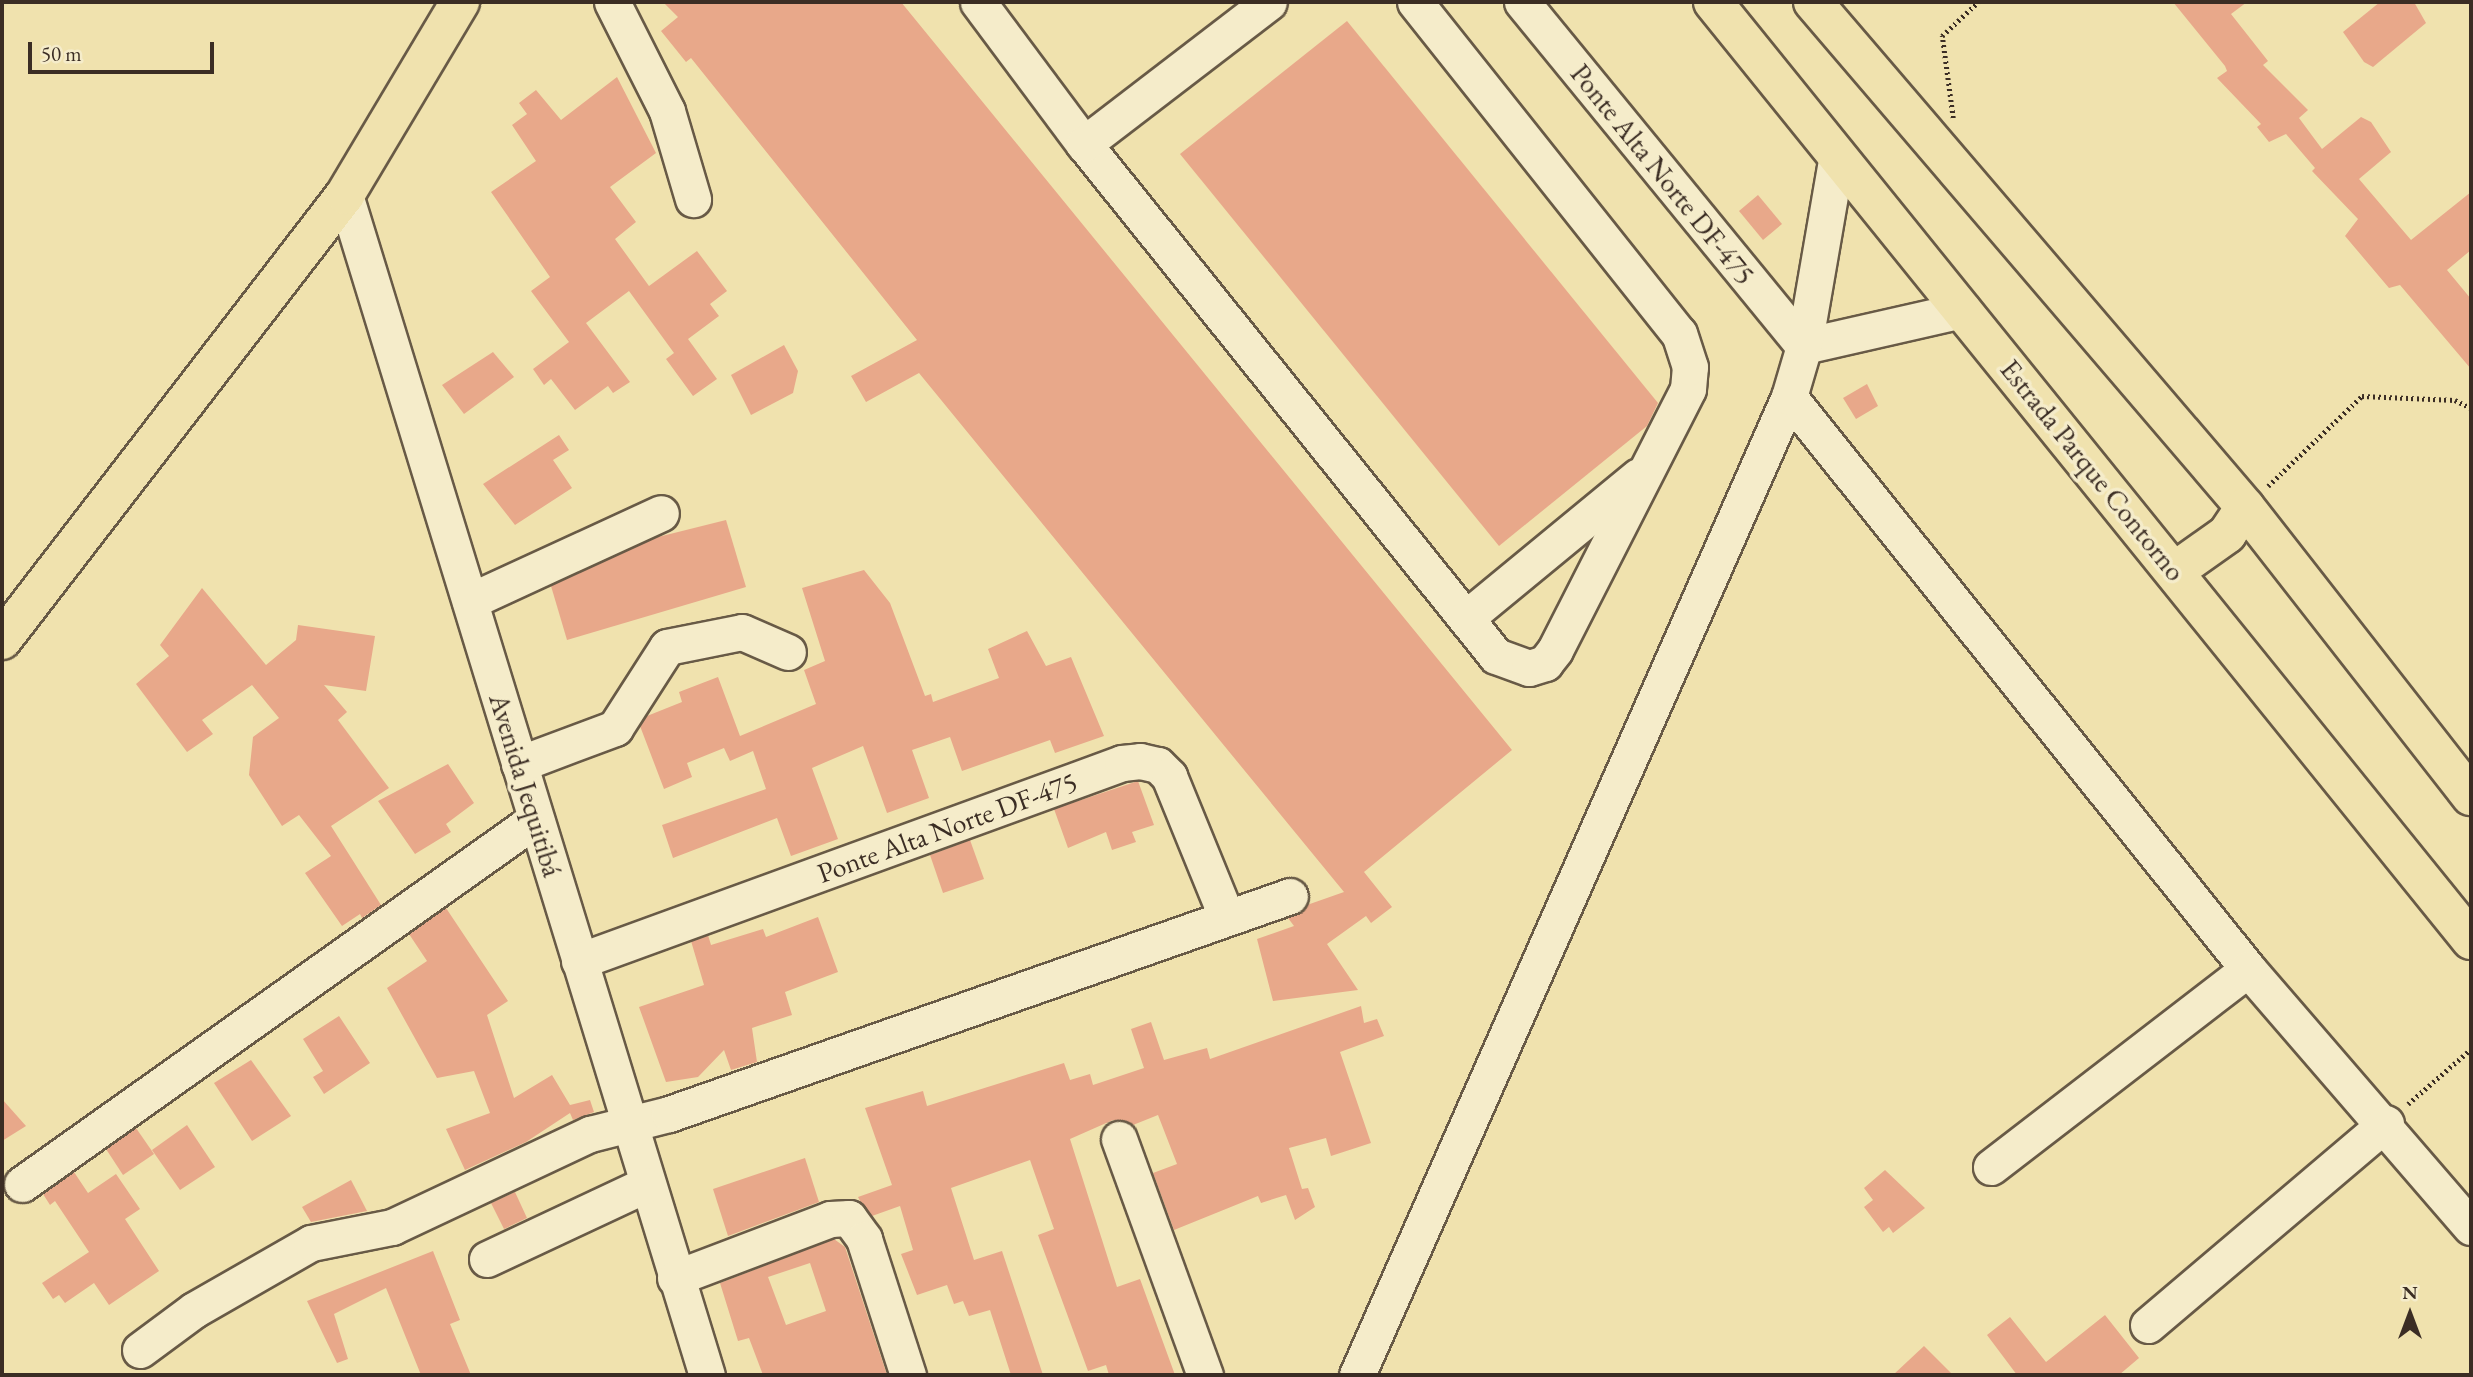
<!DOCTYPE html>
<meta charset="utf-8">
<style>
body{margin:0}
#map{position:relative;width:2473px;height:1377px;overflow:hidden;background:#f0e2ae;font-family:"EB Garamond",serif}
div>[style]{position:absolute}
.building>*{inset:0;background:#e8a88a}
.path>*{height:4.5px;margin-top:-2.25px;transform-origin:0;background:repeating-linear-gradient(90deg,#3b2d24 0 2px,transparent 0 5.5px)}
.roads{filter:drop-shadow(2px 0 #685a46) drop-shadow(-2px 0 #685a46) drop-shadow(0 2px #685a46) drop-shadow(0 -2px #685a46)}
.minor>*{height:35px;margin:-17.5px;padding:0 17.5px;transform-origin:17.5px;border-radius:17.5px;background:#f5ecca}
.major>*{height:38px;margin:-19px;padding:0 19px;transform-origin:19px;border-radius:19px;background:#f0e2ae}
.highway>*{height:38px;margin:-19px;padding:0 19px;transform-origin:19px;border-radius:19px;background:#f0e2ae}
span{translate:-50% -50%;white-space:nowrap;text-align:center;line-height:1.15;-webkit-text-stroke:7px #f5ecca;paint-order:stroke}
.street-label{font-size:28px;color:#3b2d24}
.frame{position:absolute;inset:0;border:4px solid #3b2d24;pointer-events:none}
.north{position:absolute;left:2375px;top:1279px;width:70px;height:70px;-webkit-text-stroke:5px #f5ecca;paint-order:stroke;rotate:0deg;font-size:19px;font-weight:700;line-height:28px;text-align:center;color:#3b2d24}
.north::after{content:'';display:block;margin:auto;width:24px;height:32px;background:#3b2d24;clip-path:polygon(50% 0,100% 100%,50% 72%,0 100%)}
.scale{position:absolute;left:28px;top:42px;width:186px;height:32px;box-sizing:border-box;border:4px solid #3b2d24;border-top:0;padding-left:9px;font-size:21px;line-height:24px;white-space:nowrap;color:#3b2d24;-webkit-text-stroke:5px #f5ecca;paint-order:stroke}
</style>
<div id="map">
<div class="building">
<i style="clip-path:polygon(663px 2px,901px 2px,1512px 750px,1364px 872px,1392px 907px,1371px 923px,1366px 916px,1327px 944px,1358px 990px,1273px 1001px,1257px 939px,1294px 926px,1288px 918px,1307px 905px,1344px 892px,919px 373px,866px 402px,851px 376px,917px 340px,691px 58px,686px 62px,661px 31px,678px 17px)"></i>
<i style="clip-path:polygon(2173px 2px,2247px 2px,2231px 14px,2268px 61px,2263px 65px,2308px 110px,2299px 118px,2322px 149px,2361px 117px,2371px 122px,2391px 152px,2359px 179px,2411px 240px,2471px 192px,2471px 250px,2447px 270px,2471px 299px,2471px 369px,2400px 285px,2389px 288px,2345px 236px,2358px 219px,2312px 171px,2315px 168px,2286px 134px,2269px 142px,2257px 127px,2261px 124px,2217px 78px,2227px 71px,2225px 66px)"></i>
<i style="clip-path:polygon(2380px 2px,2414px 2px,2426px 23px,2373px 67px,2364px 62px,2343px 32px)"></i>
<i style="clip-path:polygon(1347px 21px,1658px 403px,1647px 426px,1499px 546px,1180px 154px)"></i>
<i style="clip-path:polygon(617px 77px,656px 153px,610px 187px,636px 222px,615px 239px,649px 286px,697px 251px,727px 291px,710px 304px,719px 316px,688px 339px,717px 379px,693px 396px,666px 359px,674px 353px,629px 291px,586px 323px,630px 382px,613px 393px,608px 386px,575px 410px,551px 379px,544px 385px,533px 369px,569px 342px,531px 291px,550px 277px,491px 192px,536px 161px,512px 125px,527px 114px,519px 103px,536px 90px,561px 120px)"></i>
<i style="clip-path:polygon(1758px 195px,1782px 224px,1763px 240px,1739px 211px)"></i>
<i style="clip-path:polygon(784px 345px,798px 371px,793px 393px,751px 415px,731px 375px)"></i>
<i style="clip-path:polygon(493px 352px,514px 377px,464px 414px,442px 385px)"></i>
<i style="clip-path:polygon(1867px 384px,1878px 406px,1856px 419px,1843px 398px)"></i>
<i style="clip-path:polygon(559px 435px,569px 450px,553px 460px,572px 488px,515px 525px,483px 484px)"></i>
<i style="clip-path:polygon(726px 520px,746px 587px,567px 640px,551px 586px,654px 538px)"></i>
<i style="clip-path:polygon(864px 570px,890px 603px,925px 696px,931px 694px,933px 702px,999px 678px,988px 649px,1027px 631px,1046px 666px,1071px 657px,1104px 736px,1055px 753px,1050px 740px,962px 771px,950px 737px,912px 750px,929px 798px,887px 813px,863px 746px,812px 768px,838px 839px,791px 856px,777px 818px,673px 858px,662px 825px,766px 789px,753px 751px,730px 761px,724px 748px,687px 763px,692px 777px,664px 789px,640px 726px,647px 716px,682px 702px,679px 692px,718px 677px,740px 736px,816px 704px,804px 670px,825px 661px,802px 588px)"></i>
<i style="clip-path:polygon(202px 588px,266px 665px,296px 640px,298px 625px,375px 636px,366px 691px,324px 685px,347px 712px,338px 720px,389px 788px,331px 826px,381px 905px,362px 918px,360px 914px,342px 926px,305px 873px,331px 856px,299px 815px,282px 826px,249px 775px,253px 737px,279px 718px,252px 685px,202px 720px,213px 734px,187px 752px,136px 684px,169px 656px,160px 645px)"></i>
<i style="clip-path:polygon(448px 764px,474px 803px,446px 824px,451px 832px,415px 854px,378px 801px)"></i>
<i style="clip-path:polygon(1138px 781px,1154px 825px,1132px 832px,1136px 842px,1112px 850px,1106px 832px,1068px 848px,1054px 809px)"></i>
<i style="clip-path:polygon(970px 840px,984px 879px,943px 893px,930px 855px)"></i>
<i style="clip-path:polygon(446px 908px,508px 1001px,487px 1015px,514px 1098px,552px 1075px,570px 1105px,590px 1100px,594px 1112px,573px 1120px,570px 1113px,526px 1142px,465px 1170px,446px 1129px,490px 1113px,474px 1071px,437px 1078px,387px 988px,427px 961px,409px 934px)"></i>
<i style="clip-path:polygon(818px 917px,838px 972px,785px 992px,792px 1015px,752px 1028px,757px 1062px,731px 1070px,724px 1050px,698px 1077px,666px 1082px,639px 1007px,704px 985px,691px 941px,708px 935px,711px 945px,763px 929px,766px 937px)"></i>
<i style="clip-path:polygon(1361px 1006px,1364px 1023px,1377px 1019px,1384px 1036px,1340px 1052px,1371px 1143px,1331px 1156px,1326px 1138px,1289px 1148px,1302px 1189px,1308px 1188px,1315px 1207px,1295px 1220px,1286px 1195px,1261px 1203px,1258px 1196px,1174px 1230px,1153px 1173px,1177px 1164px,1158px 1115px,1133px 1125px,1113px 1120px,1070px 1139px,1117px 1287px,1140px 1279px,1175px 1375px,1109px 1375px,1106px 1365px,1088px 1371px,1038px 1235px,1054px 1229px,1030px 1160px,951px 1188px,974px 1260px,1002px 1251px,1043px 1375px,1011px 1375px,990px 1310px,969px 1316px,963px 1301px,954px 1304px,947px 1285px,917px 1295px,901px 1254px,913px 1250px,900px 1206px,872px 1216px,860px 1201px,858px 1197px,892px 1185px,865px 1108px,923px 1091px,927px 1106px,1064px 1063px,1070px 1080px,1090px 1074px,1093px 1085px,1144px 1068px,1131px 1029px,1151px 1022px,1164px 1060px,1207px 1048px,1210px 1059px)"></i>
<i style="clip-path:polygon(339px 1016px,370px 1063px,324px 1094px,313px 1077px,323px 1071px,303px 1039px)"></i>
<i style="clip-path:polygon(251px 1060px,291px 1116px,252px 1141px,214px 1083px)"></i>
<i style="clip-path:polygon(2px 1099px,26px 1126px,2px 1141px)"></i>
<i style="clip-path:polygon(187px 1125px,215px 1167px,180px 1190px,152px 1150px)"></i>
<i style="clip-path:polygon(136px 1128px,154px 1154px,123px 1175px,106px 1149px)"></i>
<i style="clip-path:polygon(805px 1158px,819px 1202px,728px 1236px,713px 1189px)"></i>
<i style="clip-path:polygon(1885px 1170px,1925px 1208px,1893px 1233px,1889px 1227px,1883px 1232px,1864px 1207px,1873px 1200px,1864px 1188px)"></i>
<i style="clip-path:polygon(74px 1172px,88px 1193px,116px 1174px,140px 1209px,125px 1219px,159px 1271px,109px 1305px,94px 1283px,65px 1303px,59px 1295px,53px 1299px,42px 1283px,89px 1252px,55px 1201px,50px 1205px,43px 1194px)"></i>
<i style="clip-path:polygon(351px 1180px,367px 1211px,311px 1222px,302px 1207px)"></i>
<i style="clip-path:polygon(515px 1192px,527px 1218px,504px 1229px,491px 1203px)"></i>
<i style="clip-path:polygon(evenodd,834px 1239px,845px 1247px,887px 1375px,763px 1375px,749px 1338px,738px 1341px,720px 1283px,834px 1239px,810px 1263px,826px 1311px,786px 1325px,768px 1277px,810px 1263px)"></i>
<i style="clip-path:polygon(433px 1251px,460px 1320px,450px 1324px,471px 1375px,421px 1375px,386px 1288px,334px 1314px,348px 1359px,337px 1363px,307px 1301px)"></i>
<i style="clip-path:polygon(2105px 1315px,2139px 1358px,2119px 1375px,2017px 1375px,1987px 1335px,2010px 1317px,2046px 1362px)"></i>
<i style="clip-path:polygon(1924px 1346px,1953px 1375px,1893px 1375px)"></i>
</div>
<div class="path">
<i style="left:1953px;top:118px;width:83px;rotate:-97.6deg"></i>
<i style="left:1942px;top:36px;width:50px;rotate:-43.4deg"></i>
<i style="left:2268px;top:486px;width:130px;rotate:-43.8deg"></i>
<i style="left:2362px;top:396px;width:93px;rotate:2.5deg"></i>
<i style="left:2455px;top:400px;width:18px;rotate:27deg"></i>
<i style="left:2408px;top:1104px;width:84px;rotate:-41.1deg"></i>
</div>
<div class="roads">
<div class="minor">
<i style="left:612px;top:2px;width:122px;rotate:63.2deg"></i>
<i style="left:667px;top:111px;width:92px;rotate:73.5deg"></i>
<i style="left:978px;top:2px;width:177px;rotate:53.3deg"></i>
<i style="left:1084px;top:144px;width:657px;rotate:51.18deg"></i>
<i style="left:1496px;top:656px;width:35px;rotate:20deg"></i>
<i style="left:1529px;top:668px;width:17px;rotate:-17deg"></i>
<i style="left:1545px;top:663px;width:16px;rotate:-52deg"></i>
<i style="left:1555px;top:650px;width:293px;rotate:-63deg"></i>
<i style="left:1688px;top:389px;width:22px;rotate:-85deg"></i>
<i style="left:1690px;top:367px;width:35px;rotate:-108deg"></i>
<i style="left:1679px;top:334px;width:424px;rotate:-128.5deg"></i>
<i style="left:1522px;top:2px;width:445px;rotate:50.7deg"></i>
<i style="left:1084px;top:144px;width:233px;rotate:-37.5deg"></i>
<i style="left:345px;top:195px;width:1234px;rotate:72.95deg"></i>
<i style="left:1804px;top:346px;width:163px;rotate:-12.8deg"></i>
<i style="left:1789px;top:397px;width:733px;rotate:51.25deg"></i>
<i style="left:2248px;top:969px;width:341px;rotate:49.2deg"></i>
<i style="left:470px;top:601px;width:210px;rotate:-24.7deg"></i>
<i style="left:1466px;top:618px;width:223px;rotate:-39.5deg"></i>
<i style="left:519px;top:764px;width:103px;rotate:-20.6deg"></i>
<i style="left:615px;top:728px;width:96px;rotate:-57.3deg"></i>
<i style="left:667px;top:647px;width:76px;rotate:-11.3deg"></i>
<i style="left:742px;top:632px;width:50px;rotate:23.5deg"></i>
<i style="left:579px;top:961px;width:578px;rotate:-20.03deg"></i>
<i style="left:1122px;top:763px;width:18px;rotate:-6deg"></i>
<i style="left:1140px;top:761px;width:18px;rotate:13deg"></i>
<i style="left:1158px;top:765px;width:16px;rotate:45deg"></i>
<i style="left:1169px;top:776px;width:153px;rotate:67.8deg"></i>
<i style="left:1119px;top:1139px;width:251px;rotate:70deg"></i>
<i style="left:1991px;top:1167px;width:324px;rotate:-37.6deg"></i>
<i style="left:22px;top:1184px;width:630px;rotate:-35.38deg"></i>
<i style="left:487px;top:1259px;width:174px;rotate:-25.1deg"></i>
<i style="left:675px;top:1278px;width:166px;rotate:-20.8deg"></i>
<i style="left:830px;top:1219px;width:19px;rotate:-3deg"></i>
<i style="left:849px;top:1218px;width:26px;rotate:54deg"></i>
<i style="left:864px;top:1239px;width:143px;rotate:72.1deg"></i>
<i style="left:2148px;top:1325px;width:312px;rotate:-40.3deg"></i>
<i style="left:140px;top:1350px;width:67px;rotate:-36.5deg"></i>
<i style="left:194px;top:1310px;width:135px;rotate:-29.8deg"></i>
<i style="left:311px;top:1243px;width:83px;rotate:-11.2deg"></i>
<i style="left:392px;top:1227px;width:219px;rotate:-25.2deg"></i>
<i style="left:590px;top:1134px;width:81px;rotate:-14.2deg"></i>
<i style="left:669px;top:1114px;width:658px;rotate:-19.34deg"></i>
<i style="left:1357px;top:1375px;width:1069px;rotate:-66.17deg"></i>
<i style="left:1789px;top:397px;width:53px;rotate:-73.6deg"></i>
<i style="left:1804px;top:346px;width:194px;rotate:-80.2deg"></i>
</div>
<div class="major">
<i style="left:2px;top:640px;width:562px;rotate:-52.38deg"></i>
<i style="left:345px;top:195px;width:225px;rotate:-59.2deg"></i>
</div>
<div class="highway">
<i style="left:1713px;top:2px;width:1206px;rotate:51.06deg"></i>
<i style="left:1813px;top:2px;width:665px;rotate:49.45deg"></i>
<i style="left:2245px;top:507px;width:367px;rotate:52deg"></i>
<i style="left:2175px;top:571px;width:64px;rotate:-35.4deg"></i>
<i style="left:2227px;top:534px;width:32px;rotate:-56deg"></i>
</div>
</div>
<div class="street-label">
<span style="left:1663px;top:174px;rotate:51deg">Ponte Alta Norte DF-475</span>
<span style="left:2093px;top:470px;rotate:51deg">Estrada Parque Contorno</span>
<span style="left:526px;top:785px;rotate:73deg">Avenida Jequitibá</span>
<span style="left:947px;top:827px;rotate:-20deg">Ponte Alta Norte DF-475</span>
</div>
<div class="frame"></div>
<div class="north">N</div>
<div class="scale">50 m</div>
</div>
